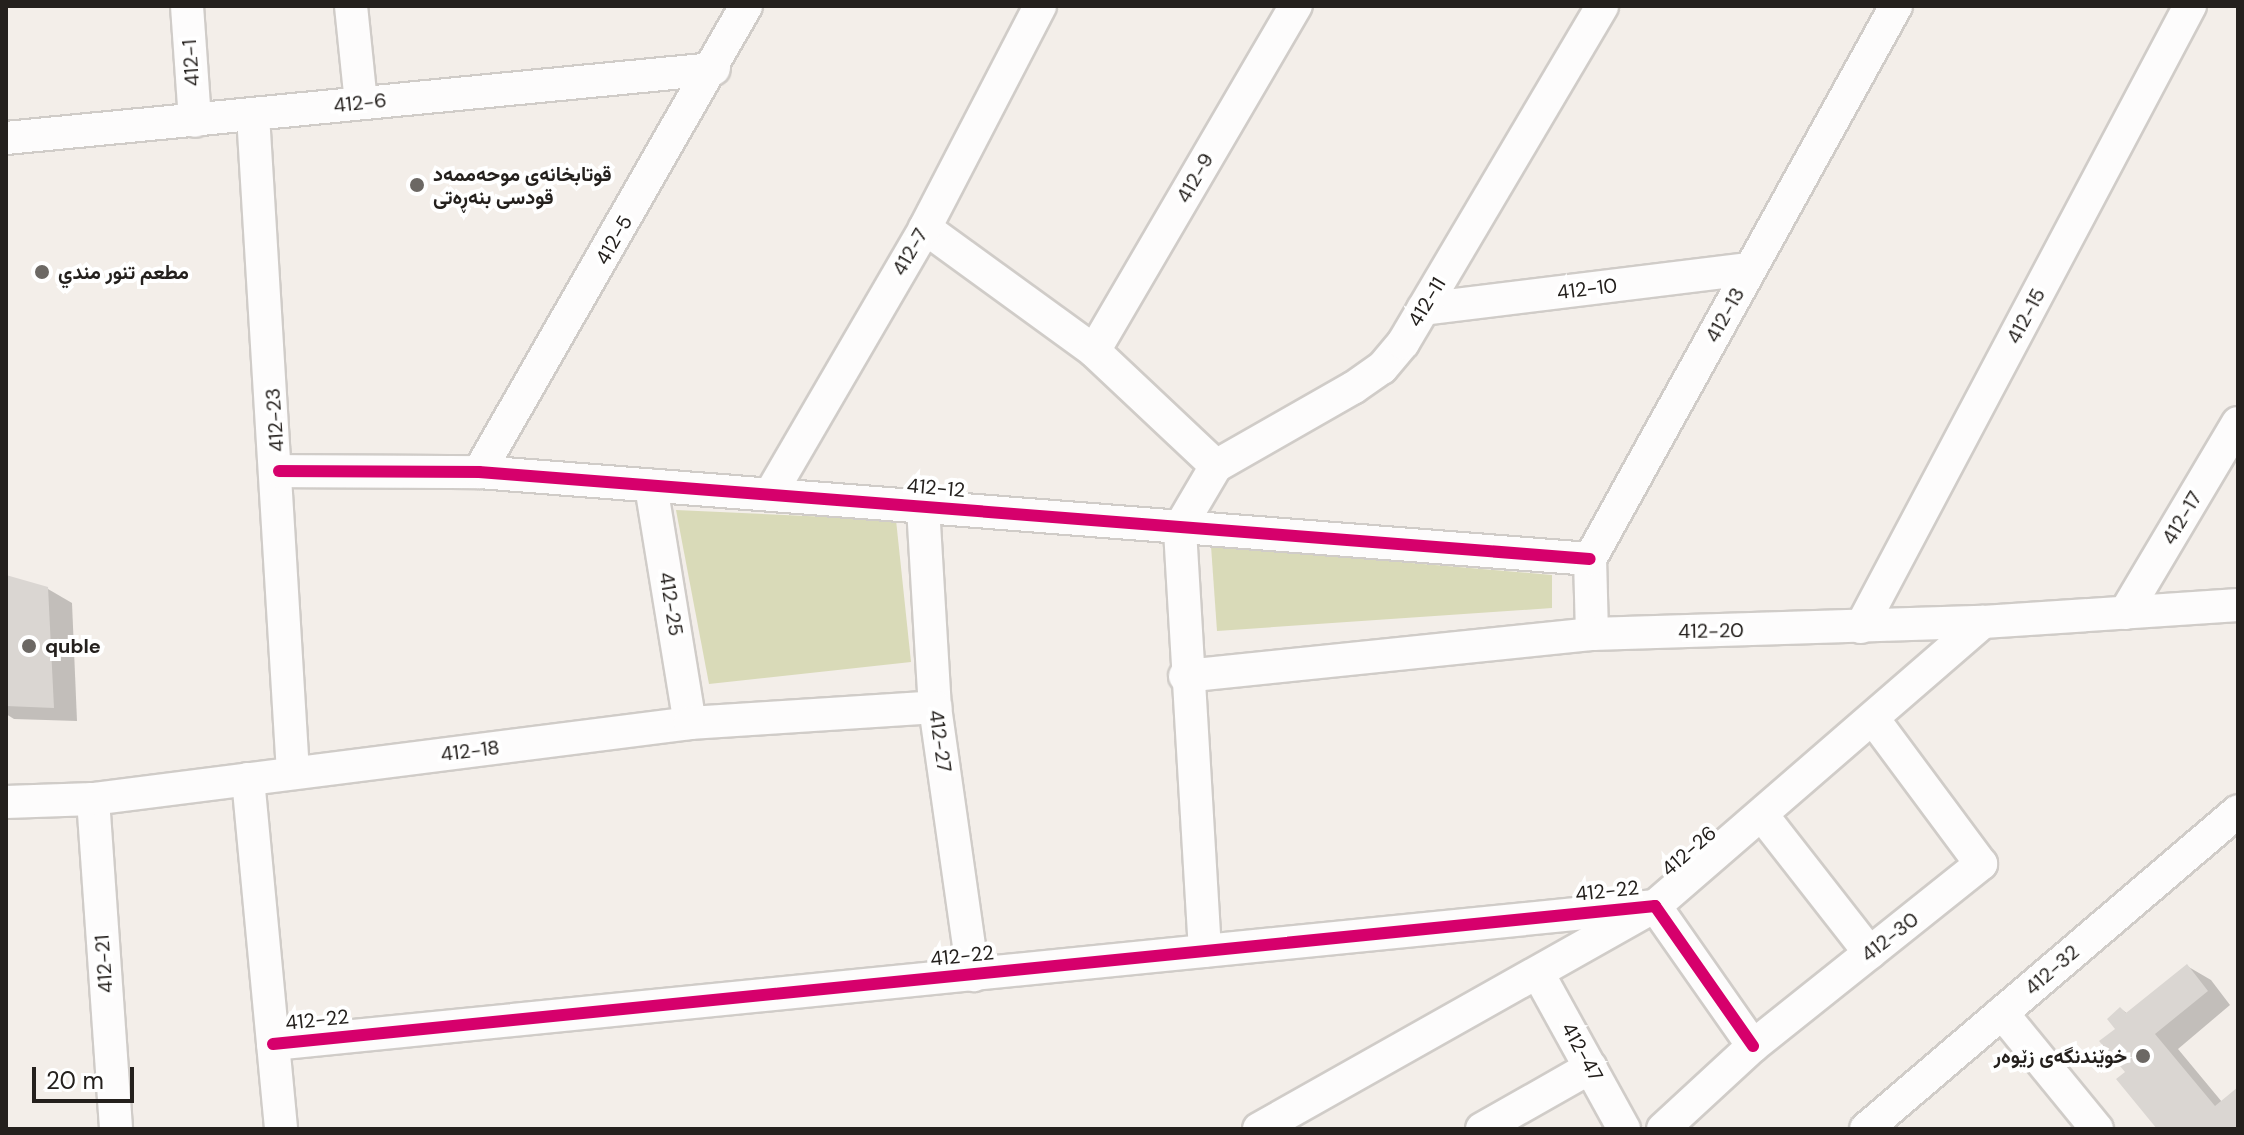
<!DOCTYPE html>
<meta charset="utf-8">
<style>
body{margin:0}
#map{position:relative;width:2244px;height:1135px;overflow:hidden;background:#f3eee9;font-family:"DM Sans",Vazirmatn,sans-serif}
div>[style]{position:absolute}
.green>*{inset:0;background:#d9dab8}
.shadow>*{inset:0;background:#0003}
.building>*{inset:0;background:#dad6d2}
.roads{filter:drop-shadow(2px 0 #d0ccc8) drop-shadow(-2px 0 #d0ccc8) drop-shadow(0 2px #d0ccc8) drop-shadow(0 -2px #d0ccc8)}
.street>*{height:32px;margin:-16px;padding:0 16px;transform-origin:16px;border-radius:16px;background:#fdfcfc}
.cycleway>*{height:12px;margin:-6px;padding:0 6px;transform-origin:6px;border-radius:6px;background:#d6006c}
.dots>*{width:22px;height:22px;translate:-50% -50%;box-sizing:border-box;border:4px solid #fff;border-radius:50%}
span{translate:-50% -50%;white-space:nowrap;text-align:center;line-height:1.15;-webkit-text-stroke:8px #fff;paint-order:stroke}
.street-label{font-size:20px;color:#24201d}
.poi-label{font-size:20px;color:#24201d;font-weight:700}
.left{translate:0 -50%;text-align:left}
.right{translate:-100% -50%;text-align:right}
.frame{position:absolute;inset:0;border:8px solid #24201d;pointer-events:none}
.scale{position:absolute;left:32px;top:1067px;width:102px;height:36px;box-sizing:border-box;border:4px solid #24201d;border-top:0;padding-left:10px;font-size:24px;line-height:28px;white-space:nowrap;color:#24201d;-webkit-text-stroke:6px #fff;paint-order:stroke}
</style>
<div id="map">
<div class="green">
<i style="clip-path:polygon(676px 510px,896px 520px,911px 662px,709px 684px)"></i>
<i style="clip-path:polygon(1211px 546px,1552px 575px,1552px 608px,1217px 631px)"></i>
</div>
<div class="shadow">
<i style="clip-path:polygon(6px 577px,48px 589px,72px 603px,77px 721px,14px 719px,6px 714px)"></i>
<i style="clip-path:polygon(2187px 966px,2211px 980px,2230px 1005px,2178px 1049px,2222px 1102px,2238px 1090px,2238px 1129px,2160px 1129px,2128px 1073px,2118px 1029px,2121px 1009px,2128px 1014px)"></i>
</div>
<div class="building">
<i style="clip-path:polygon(6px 575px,48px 587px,54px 708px,6px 706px)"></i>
<i style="clip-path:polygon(2187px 964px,2208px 991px,2155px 1034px,2215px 1106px,2238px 1087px,2238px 1129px,2157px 1129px,2116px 1079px,2125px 1072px,2099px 1041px,2115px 1029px,2107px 1019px,2120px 1007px,2126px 1013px)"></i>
</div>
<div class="roads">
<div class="street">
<i style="left:187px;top:6px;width:115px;rotate:86deg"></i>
<i style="left:351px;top:6px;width:97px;rotate:84.1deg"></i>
<i style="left:253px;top:115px;width:659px;rotate:86.52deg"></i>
<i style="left:6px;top:138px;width:711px;rotate:-5.57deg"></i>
<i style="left:925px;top:228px;width:209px;rotate:36deg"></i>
<i style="left:1094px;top:351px;width:168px;rotate:43.3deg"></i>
<i style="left:1423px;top:309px;width:329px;rotate:-7deg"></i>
<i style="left:1094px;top:351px;width:400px;rotate:-59.7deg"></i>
<i style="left:279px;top:471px;width:200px;rotate:0.3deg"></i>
<i style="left:479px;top:472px;width:1114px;rotate:4.48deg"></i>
<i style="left:479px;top:472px;width:537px;rotate:-60.19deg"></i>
<i style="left:651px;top:486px;width:240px;rotate:80.7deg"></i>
<i style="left:771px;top:493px;width:306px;rotate:-59.8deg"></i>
<i style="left:925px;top:228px;width:250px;rotate:-62.6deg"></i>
<i style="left:923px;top:507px;width:200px;rotate:86.6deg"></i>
<i style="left:935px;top:707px;width:271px;rotate:81.9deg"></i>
<i style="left:2125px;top:613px;width:221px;rotate:-59.3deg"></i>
<i style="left:1861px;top:627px;width:703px;rotate:-62.09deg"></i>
<i style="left:1592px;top:634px;width:75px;rotate:-91.5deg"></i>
<i style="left:1590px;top:559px;width:632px;rotate:-61.04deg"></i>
<i style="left:1185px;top:676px;width:409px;rotate:-5.9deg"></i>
<i style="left:1592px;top:634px;width:391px;rotate:-1.8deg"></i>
<i style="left:1983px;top:622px;width:256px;rotate:-3.8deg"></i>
<i style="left:248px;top:779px;width:352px;rotate:84.6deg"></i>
<i style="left:93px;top:799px;width:331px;rotate:86deg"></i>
<i style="left:6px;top:802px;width:87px;rotate:-2deg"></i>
<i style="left:93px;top:799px;width:602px;rotate:-7.25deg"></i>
<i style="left:690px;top:723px;width:246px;rotate:-3.7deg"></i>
<i style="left:1762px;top:815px;width:175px;rotate:52deg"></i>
<i style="left:1205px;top:951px;width:425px;rotate:-93.4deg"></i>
<i style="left:1180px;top:527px;width:71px;rotate:-59.5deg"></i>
<i style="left:1216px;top:466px;width:158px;rotate:-29.7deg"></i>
<i style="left:1353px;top:388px;width:35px;rotate:-35deg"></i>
<i style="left:1382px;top:368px;width:33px;rotate:-50deg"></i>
<i style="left:1403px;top:343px;width:391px;rotate:-59.4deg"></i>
<i style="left:1539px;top:975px;width:176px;rotate:61.1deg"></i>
<i style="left:2002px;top:1013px;width:150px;rotate:50.7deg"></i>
<i style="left:273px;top:1044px;width:1389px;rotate:-5.7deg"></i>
<i style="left:1655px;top:906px;width:171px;rotate:55deg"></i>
<i style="left:1259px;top:1129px;width:454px;rotate:-29.4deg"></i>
<i style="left:1655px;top:906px;width:434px;rotate:-40.9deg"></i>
<i style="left:1482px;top:1129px;width:125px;rotate:-29.6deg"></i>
<i style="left:1663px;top:1129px;width:122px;rotate:-42.7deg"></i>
<i style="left:1753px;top:1046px;width:292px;rotate:-38.6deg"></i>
<i style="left:1981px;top:864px;width:179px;rotate:-126.6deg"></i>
<i style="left:1866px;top:1129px;width:489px;rotate:-40.5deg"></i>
</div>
</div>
<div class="cycleway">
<i style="left:279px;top:471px;width:200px;rotate:0.3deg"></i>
<i style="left:479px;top:472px;width:1114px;rotate:4.48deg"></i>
<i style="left:273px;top:1044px;width:1389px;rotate:-5.7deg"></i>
<i style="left:1655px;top:906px;width:171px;rotate:55deg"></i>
</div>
<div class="dots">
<i style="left:417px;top:185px;background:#6c6864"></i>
<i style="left:42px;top:272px;background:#6c6864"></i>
<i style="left:29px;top:646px;background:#6c6864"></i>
<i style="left:2143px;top:1056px;background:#6c6864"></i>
</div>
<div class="street-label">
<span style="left:191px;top:63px;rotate:-94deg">412-1</span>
<span style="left:360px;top:103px;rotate:-6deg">412-6</span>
<span style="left:1195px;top:178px;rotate:-60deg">412-9</span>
<span style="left:614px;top:240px;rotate:-60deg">412-5</span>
<span style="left:910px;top:252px;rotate:-60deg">412-7</span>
<span style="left:1587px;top:289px;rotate:-7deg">412-10</span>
<span style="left:1427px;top:302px;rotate:-59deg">412-11</span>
<span style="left:1725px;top:315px;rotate:-61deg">412-13</span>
<span style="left:2026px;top:316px;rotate:-62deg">412-15</span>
<span style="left:275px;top:420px;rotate:-94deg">412-23</span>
<span style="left:936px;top:488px;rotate:5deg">412-12</span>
<span style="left:2182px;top:518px;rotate:-59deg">412-17</span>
<span style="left:671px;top:604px;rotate:81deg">412-25</span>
<span style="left:1711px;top:631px;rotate:-1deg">412-20</span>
<span style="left:940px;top:741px;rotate:82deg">412-27</span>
<span style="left:470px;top:751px;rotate:-7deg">412-18</span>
<span style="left:1689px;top:851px;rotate:-41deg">412-26</span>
<span style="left:1607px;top:891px;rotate:-6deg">412-22</span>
<span style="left:1890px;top:937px;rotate:-38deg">412-30</span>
<span style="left:962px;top:956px;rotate:-6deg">412-22</span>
<span style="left:104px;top:964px;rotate:-94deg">412-21</span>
<span style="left:2052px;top:970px;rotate:-41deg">412-32</span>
<span style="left:317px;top:1020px;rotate:-6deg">412-22</span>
<span style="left:1582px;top:1052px;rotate:61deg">412-47</span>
</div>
<div class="poi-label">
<span class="left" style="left:433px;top:186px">قوتابخانەی موحەممەد<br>قودسی بنەڕەتی</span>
<span class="left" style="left:58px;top:272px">مطعم تنور مندي</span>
<span class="left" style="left:45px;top:646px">quble</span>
<span class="right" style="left:2127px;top:1056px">خوێندنگەی زێوەر</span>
</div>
<div class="frame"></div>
<div class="scale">20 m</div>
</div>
